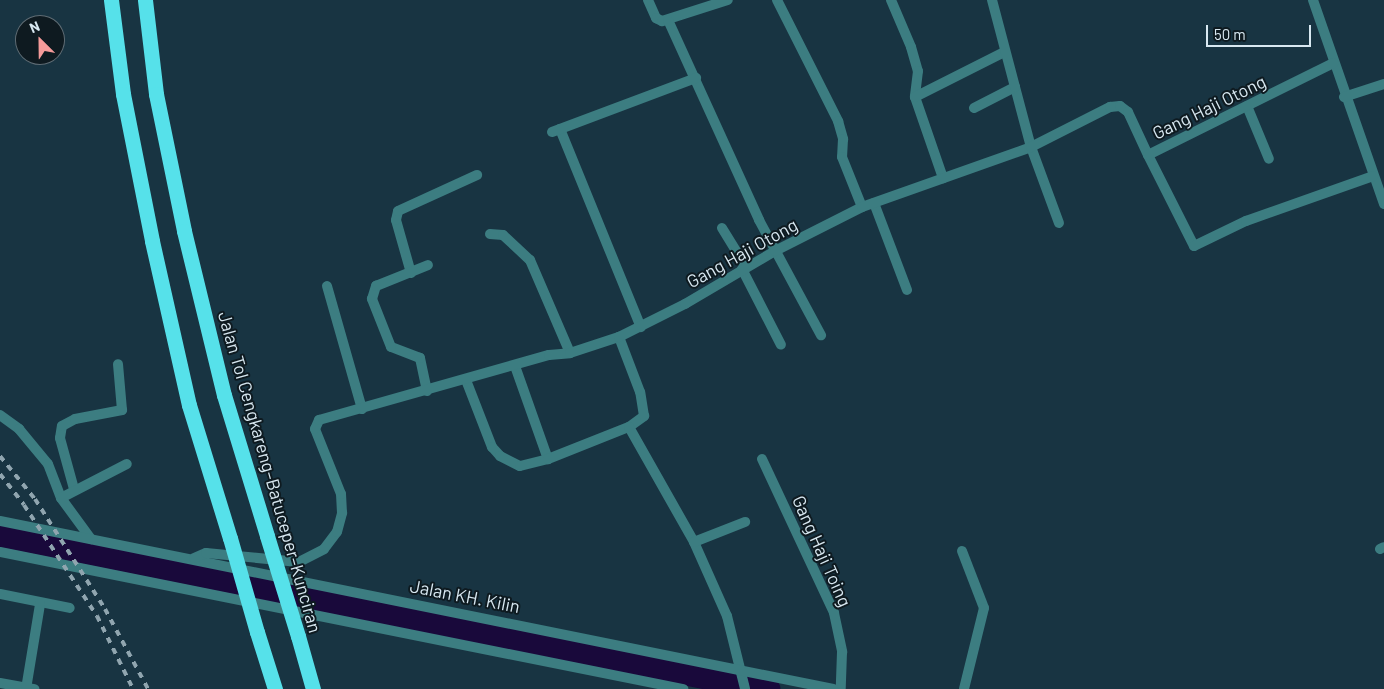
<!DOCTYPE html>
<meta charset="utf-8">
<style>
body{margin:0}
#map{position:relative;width:1384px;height:689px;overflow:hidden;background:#183442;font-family:Barlow,sans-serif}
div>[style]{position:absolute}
.river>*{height:25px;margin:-12.5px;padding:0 12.5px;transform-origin:12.5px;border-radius:12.5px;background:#19093b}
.minor>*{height:10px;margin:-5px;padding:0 5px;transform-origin:5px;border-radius:5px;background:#3c7d81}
.motorway>*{height:15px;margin:-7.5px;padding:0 7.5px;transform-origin:7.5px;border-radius:7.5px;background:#56e1ea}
.rail>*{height:4px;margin-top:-2px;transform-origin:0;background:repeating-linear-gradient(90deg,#90a5af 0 6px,transparent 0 12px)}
.motorway-bridge>*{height:15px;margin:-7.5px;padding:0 7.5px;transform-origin:7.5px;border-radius:7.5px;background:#56e1ea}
span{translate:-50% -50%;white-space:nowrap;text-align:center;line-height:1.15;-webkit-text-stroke:4px #0e1a20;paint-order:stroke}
.street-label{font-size:18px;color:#d8e8f1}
.north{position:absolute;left:15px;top:15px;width:50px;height:50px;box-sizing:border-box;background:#0e1a20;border:1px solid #5f6c74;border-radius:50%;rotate:337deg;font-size:14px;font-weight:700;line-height:20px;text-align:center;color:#d8e8f1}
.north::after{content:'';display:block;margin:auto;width:18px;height:22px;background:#f59b9a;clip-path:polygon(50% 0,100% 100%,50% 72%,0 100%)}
.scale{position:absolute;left:1206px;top:25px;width:105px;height:22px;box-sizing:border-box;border:2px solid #d8e8f1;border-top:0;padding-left:6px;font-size:15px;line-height:18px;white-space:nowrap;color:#d8e8f1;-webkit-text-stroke:4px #0e1a20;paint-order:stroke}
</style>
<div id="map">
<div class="river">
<i style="left:0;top:534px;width:783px;rotate:11.42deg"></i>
</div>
<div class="minor">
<i style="left:648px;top:0;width:20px;rotate:66deg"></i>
<i style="left:656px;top:18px;width:7px;rotate:27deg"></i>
<i style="left:662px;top:21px;width:69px;rotate:-17.7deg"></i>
<i style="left:777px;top:0;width:136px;rotate:63.2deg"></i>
<i style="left:838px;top:121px;width:19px;rotate:74deg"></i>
<i style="left:843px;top:139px;width:18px;rotate:93deg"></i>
<i style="left:842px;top:157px;width:54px;rotate:68.2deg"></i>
<i style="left:891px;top:0;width:51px;rotate:66.9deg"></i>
<i style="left:911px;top:47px;width:25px;rotate:74deg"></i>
<i style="left:918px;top:71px;width:26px;rotate:97deg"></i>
<i style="left:915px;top:97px;width:86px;rotate:70.9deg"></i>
<i style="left:1313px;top:0;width:216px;rotate:70.8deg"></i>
<i style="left:668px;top:20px;width:220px;rotate:65.5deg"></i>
<i style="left:759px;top:220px;width:131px;rotate:61.7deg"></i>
<i style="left:1015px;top:87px;width:62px;rotate:75.1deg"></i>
<i style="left:1031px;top:147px;width:81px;rotate:69.8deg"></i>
<i style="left:915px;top:97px;width:100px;rotate:-26.8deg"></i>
<i style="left:1344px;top:97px;width:42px;rotate:-18deg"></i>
<i style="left:1247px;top:106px;width:57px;rotate:67.5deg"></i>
<i style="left:974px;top:108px;width:46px;rotate:-27.1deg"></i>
<i style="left:1015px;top:87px;width:90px;rotate:-104.8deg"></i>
<i style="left:560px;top:129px;width:214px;rotate:67.8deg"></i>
<i style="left:552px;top:132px;width:154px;rotate:-20.6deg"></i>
<i style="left:1148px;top:155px;width:102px;rotate:63.2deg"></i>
<i style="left:1194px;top:246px;width:58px;rotate:-25.7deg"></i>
<i style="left:1246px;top:221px;width:135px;rotate:-19.5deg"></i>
<i style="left:874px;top:203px;width:93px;rotate:69.2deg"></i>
<i style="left:722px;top:228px;width:46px;rotate:58.4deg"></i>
<i style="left:490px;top:234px;width:13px;rotate:4deg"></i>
<i style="left:503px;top:235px;width:37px;rotate:43deg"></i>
<i style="left:530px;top:260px;width:101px;rotate:66.7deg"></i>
<i style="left:742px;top:269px;width:85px;rotate:62.8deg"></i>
<i style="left:411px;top:273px;width:55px;rotate:-105.8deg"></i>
<i style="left:396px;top:220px;width:9px;rotate:-77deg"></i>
<i style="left:398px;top:211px;width:87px;rotate:-24.5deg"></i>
<i style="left:327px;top:286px;width:128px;rotate:74.1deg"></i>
<i style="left:515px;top:366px;width:99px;rotate:70.5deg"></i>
<i style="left:466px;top:380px;width:72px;rotate:68.8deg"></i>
<i style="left:492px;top:447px;width:12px;rotate:48deg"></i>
<i style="left:500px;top:456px;width:22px;rotate:27deg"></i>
<i style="left:520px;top:466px;width:29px;rotate:-14deg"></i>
<i style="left:548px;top:459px;width:87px;rotate:-21.6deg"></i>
<i style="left:629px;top:427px;width:19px;rotate:-36deg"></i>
<i style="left:644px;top:416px;width:24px;rotate:-99deg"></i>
<i style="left:640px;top:392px;width:59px;rotate:-110.9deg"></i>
<i style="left:427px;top:391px;width:34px;rotate:-102deg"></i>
<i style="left:420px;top:358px;width:31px;rotate:-159deg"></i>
<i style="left:391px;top:347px;width:52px;rotate:-111.6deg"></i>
<i style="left:372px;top:299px;width:14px;rotate:-73deg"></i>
<i style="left:376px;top:286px;width:56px;rotate:-22deg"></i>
<i style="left:0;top:415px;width:24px;rotate:36deg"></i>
<i style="left:19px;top:429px;width:45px;rotate:50.4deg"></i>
<i style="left:48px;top:464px;width:36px;rotate:69deg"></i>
<i style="left:61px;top:498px;width:51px;rotate:53.8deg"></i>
<i style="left:629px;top:427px;width:132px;rotate:60.5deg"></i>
<i style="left:694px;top:542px;width:81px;rotate:66deg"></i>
<i style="left:727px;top:616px;width:75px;rotate:76.1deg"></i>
<i style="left:762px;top:459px;width:170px;rotate:64.9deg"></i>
<i style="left:834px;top:613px;width:40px;rotate:78deg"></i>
<i style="left:842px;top:652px;width:37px;rotate:92deg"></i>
<i style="left:74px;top:489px;width:53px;rotate:-105.4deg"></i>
<i style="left:60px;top:438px;width:12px;rotate:-81deg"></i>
<i style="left:62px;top:426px;width:15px;rotate:-28deg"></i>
<i style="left:75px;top:419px;width:48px;rotate:-10.8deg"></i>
<i style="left:122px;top:410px;width:46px;rotate:-95deg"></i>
<i style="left:61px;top:498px;width:74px;rotate:-27.3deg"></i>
<i style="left:0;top:521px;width:850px;rotate:11.4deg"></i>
<i style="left:694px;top:542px;width:55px;rotate:-21.4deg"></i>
<i style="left:1380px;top:549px;width:4px;rotate:-27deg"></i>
<i style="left:962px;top:551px;width:61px;rotate:68.9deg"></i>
<i style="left:984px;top:608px;width:83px;rotate:103.9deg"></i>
<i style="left:0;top:552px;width:697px;rotate:11.34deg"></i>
<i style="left:194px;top:558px;width:13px;rotate:-23deg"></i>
<i style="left:206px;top:553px;width:93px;rotate:5.5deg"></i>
<i style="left:299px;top:562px;width:28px;rotate:-27deg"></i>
<i style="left:324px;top:549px;width:21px;rotate:-53deg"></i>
<i style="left:337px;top:532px;width:20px;rotate:-75deg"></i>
<i style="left:342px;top:513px;width:19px;rotate:-93deg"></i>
<i style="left:341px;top:494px;width:70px;rotate:-111.8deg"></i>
<i style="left:315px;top:429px;width:10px;rotate:-66deg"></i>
<i style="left:319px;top:420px;width:239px;rotate:-15.8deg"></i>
<i style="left:549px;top:355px;width:21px;rotate:-5deg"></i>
<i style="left:570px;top:353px;width:52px;rotate:-18.1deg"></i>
<i style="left:619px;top:337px;width:74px;rotate:-26.6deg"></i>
<i style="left:685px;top:304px;width:104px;rotate:-30.5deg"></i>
<i style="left:775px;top:251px;width:97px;rotate:-26.8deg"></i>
<i style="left:862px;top:207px;width:179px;rotate:-19.5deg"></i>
<i style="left:1031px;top:147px;width:89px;rotate:-26.9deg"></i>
<i style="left:1110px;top:107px;width:10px;rotate:-6deg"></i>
<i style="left:1120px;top:106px;width:10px;rotate:37deg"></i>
<i style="left:1128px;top:112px;width:47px;rotate:65.1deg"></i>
<i style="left:1148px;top:155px;width:207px;rotate:-26.4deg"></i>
<i style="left:0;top:594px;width:71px;rotate:11.3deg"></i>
<i style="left:0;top:683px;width:35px;rotate:10deg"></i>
<i style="left:26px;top:689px;width:86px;rotate:-80.6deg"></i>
</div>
<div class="motorway">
<i style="left:111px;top:0;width:95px;rotate:82.7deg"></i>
<i style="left:123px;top:94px;width:150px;rotate:78.8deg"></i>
<i style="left:152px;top:241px;width:168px;rotate:77.3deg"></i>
<i style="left:189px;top:405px;width:139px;rotate:72.9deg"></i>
<i style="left:145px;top:0;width:95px;rotate:83.3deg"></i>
<i style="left:156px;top:94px;width:140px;rotate:78.4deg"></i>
<i style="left:184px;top:231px;width:169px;rotate:76.3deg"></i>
<i style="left:224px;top:395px;width:147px;rotate:73deg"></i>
<i style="left:257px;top:632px;width:60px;rotate:72.5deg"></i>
<i style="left:298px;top:636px;width:55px;rotate:74.2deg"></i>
</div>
<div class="rail">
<i style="left:0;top:456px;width:55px;rotate:50.9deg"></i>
<i style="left:35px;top:499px;width:130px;rotate:57.5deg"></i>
<i style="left:105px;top:609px;width:91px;rotate:61.7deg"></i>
<i style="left:0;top:474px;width:39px;rotate:52deg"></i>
<i style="left:24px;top:505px;width:133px;rotate:56.7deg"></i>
<i style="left:97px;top:616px;width:81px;rotate:63.7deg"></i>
</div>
<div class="motorway-bridge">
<i style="left:267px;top:536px;width:105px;rotate:72.8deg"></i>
<i style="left:230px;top:538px;width:98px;rotate:74deg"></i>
</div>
<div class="street-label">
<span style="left:1209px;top:107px;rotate:-26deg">Gang Haji Otong</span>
<span style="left:742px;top:253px;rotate:-29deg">Gang Haji Otong</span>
<span style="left:270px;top:472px;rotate:74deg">Jalan Tol Cengkareng–Batuceper–Kunciran</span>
<span style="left:822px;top:551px;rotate:66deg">Gang Haji Toing</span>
<span style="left:465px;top:596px;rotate:11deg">Jalan KH. Kilin</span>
</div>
<div class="north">N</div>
<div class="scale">50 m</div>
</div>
